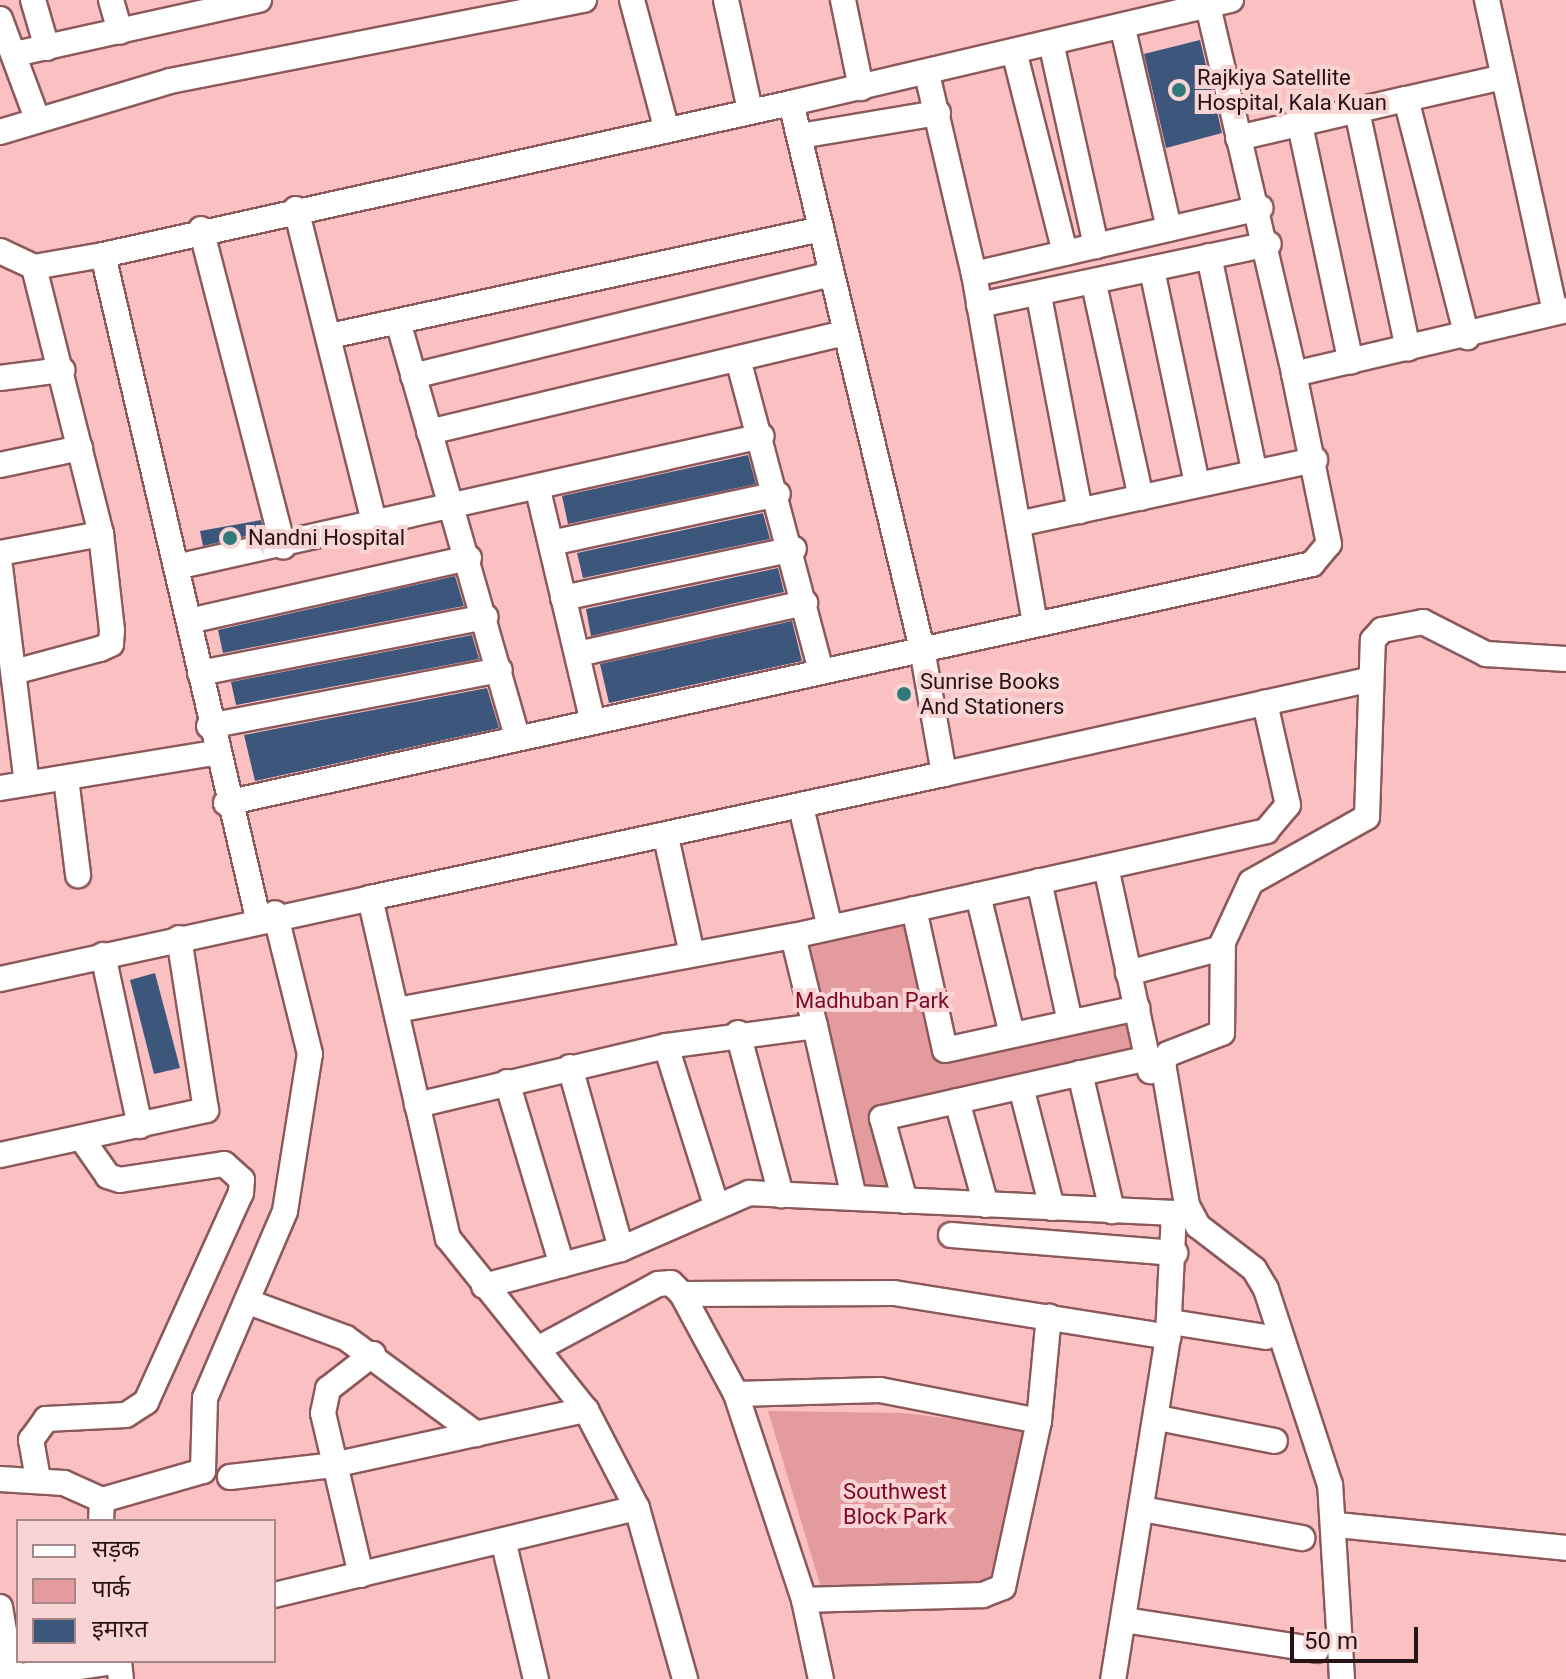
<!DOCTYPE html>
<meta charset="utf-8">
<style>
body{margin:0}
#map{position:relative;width:1566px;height:1679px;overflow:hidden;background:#fbc0c1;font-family:Roboto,"Noto Sans Devanagari",sans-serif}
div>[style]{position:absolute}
.green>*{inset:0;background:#e49b9e}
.building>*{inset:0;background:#3d577c}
.roads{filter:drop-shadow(2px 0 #8c595b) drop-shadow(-2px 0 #8c595b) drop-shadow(0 2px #8c595b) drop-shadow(0 -2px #8c595b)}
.minor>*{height:24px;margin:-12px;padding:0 12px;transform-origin:12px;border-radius:12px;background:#fff}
.dots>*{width:22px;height:22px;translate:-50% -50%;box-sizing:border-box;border:4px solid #f8d4d5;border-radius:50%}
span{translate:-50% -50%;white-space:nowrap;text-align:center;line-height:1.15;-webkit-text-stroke:8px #f8d4d5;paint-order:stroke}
.poi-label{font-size:22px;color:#271314}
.left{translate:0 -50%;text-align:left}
.park-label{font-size:22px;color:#800a26}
.legend{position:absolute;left:16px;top:1519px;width:260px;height:144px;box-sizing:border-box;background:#f8d4d5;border:2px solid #a48788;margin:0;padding:10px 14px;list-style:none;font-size:24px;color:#271314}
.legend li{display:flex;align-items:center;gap:16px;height:40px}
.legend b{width:40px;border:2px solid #a48788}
.scale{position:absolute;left:1290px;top:1627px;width:128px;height:36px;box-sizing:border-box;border:4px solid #271314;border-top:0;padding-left:10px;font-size:24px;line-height:28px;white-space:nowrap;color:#271314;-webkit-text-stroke:6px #f8d4d5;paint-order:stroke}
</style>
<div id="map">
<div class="green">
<i style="clip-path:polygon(914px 909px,945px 1050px,1137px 1008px,1148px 1058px,882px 1117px,905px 1201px,854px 1198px,793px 936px)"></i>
<i style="clip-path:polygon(768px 1411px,903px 1413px,1026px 1428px,1010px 1588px,825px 1601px)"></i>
</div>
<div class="building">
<i style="clip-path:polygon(1200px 40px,1222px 133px,1166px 148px,1144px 54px)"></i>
<i style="clip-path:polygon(748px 455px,756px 484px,568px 524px,562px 496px)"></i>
<i style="clip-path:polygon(763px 513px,770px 539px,583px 578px,577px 553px)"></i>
<i style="clip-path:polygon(261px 520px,264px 532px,203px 546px,200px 531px)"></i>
<i style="clip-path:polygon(778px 568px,784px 592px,591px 636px,586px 609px)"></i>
<i style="clip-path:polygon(455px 576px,464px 606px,223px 653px,218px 630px)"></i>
<i style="clip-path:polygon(792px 621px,802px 661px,609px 703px,600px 664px)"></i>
<i style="clip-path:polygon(472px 635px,479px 659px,236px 705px,231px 682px)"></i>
<i style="clip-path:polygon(487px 688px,499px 728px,255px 781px,244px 735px)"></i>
<i style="clip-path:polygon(155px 973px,180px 1068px,154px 1074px,130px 980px)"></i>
</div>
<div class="roads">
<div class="minor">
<i style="left:33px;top:0;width:50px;rotate:73.7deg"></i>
<i style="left:111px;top:0;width:33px;rotate:74deg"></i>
<i style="left:632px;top:0;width:131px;rotate:75deg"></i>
<i style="left:726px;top:0;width:113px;rotate:77.7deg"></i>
<i style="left:843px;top:0;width:90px;rotate:78.4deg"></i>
<i style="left:1487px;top:0;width:319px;rotate:77.7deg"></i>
<i style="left:1208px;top:6px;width:378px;rotate:76.8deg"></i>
<i style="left:0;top:19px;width:103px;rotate:69.6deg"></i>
<i style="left:1123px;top:29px;width:205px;rotate:77deg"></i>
<i style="left:1052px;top:47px;width:204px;rotate:77.5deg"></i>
<i style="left:15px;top:54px;width:250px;rotate:-12.5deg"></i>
<i style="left:1015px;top:55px;width:204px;rotate:75.8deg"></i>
<i style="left:927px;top:74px;width:205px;rotate:76.8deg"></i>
<i style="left:974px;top:274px;width:355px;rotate:80.1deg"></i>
<i style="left:1406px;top:99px;width:100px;rotate:-12.7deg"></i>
<i style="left:791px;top:103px;width:452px;rotate:-13.2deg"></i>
<i style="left:1357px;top:111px;width:243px;rotate:77.9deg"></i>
<i style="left:1300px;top:125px;width:242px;rotate:77.9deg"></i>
<i style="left:0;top:132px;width:177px;rotate:-16.7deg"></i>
<i style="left:170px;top:81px;width:422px;rotate:-11.1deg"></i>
<i style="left:800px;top:136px;width:140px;rotate:-9.5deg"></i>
<i style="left:1238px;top:138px;width:172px;rotate:-13.1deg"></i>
<i style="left:1406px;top:99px;width:246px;rotate:75.6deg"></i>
<i style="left:296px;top:209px;width:327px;rotate:76deg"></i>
<i style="left:201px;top:229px;width:328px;rotate:75.5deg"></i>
<i style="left:0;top:251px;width:38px;rotate:25deg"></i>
<i style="left:34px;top:267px;width:70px;rotate:-9.9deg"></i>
<i style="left:103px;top:255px;width:705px;rotate:-12.46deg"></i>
<i style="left:791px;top:103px;width:561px;rotate:76.51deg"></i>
<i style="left:922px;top:649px;width:127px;rotate:80deg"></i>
<i style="left:944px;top:774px;width:587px;rotate:167.81deg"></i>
<i style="left:103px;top:255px;width:681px;rotate:76.84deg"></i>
<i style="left:1209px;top:256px;width:219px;rotate:78.1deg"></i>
<i style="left:1152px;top:270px;width:218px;rotate:78.1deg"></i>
<i style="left:974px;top:274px;width:294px;rotate:-13deg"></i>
<i style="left:1094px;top:284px;width:219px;rotate:77.6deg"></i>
<i style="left:1039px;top:296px;width:219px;rotate:79.2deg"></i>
<i style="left:979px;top:305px;width:296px;rotate:-11.9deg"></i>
<i style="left:399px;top:325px;width:429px;rotate:74deg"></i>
<i style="left:330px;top:336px;width:503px;rotate:-12.29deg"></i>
<i style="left:738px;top:359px;width:320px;rotate:75.1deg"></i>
<i style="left:413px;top:376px;width:430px;rotate:-13.7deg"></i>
<i style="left:0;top:378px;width:63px;rotate:-7.4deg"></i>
<i style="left:429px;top:432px;width:426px;rotate:-13.4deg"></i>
<i style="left:0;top:465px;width:82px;rotate:-12deg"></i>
<i style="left:538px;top:490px;width:234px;rotate:76.7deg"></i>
<i style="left:1018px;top:524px;width:304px;rotate:-12.2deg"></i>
<i style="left:551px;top:543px;width:232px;rotate:-12.2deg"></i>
<i style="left:0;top:553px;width:103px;rotate:-10.7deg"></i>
<i style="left:0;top:567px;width:218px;rotate:82.9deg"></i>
<i style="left:176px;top:567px;width:600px;rotate:-12.6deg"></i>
<i style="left:563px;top:598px;width:236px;rotate:-12deg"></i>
<i style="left:189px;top:621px;width:287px;rotate:-12.7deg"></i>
<i style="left:578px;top:654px;width:233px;rotate:-12.7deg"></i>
<i style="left:14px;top:672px;width:89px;rotate:-15deg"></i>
<i style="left:100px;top:649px;width:12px;rotate:-24deg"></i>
<i style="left:111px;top:644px;width:14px;rotate:-86deg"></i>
<i style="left:112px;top:630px;width:97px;rotate:-96.5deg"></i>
<i style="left:101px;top:534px;width:275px;rotate:-104.1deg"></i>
<i style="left:200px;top:673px;width:291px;rotate:-11.1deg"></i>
<i style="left:209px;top:726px;width:296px;rotate:-10.9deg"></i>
<i style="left:944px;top:774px;width:437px;rotate:-12.5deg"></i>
<i style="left:66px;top:778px;width:98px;rotate:82.9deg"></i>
<i style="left:0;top:788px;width:217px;rotate:-9.3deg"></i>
<i style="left:226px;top:803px;width:1112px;rotate:-12.41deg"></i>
<i style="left:1312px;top:564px;width:26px;rotate:-50deg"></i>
<i style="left:1329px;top:544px;width:174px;rotate:-101.6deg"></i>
<i style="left:1294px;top:374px;width:279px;rotate:-13.2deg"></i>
<i style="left:801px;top:807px;width:124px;rotate:76.5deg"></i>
<i style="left:666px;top:837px;width:116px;rotate:77.5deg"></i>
<i style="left:1106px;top:867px;width:209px;rotate:77.8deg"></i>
<i style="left:1039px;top:881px;width:144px;rotate:77.6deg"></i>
<i style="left:978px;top:895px;width:144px;rotate:76.3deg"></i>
<i style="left:914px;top:909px;width:144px;rotate:77.6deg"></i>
<i style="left:945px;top:1050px;width:197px;rotate:-12.3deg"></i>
<i style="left:793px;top:936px;width:93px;rotate:76.3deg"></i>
<i style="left:103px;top:955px;width:175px;rotate:77.8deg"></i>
<i style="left:1128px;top:973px;width:97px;rotate:-14.9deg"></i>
<i style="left:0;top:979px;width:379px;rotate:-12.3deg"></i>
<i style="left:370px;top:898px;width:349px;rotate:77.1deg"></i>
<i style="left:448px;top:1238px;width:221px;rotate:51.3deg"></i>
<i style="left:586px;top:1410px;width:110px;rotate:62.5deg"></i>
<i style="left:637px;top:1508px;width:178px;rotate:74.3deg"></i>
<i style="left:397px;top:1010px;width:403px;rotate:-10.6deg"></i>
<i style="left:793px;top:936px;width:485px;rotate:-12.5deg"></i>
<i style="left:1266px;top:831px;width:34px;rotate:-50deg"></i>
<i style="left:1288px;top:805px;width:105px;rotate:-102.7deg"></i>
<i style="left:738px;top:1033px;width:168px;rotate:75.1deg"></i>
<i style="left:666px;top:1046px;width:167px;rotate:72.5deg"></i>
<i style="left:570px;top:1067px;width:189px;rotate:74.3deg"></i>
<i style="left:1080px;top:1073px;width:142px;rotate:76.9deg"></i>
<i style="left:507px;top:1082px;width:191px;rotate:73.3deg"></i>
<i style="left:1021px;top:1087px;width:125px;rotate:75.6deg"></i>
<i style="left:957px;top:1101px;width:108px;rotate:74.4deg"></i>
<i style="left:417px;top:1105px;width:256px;rotate:-13.3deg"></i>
<i style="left:666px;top:1046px;width:150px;rotate:-7.6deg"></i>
<i style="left:815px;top:1026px;width:176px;rotate:77.2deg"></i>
<i style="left:0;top:1155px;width:211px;rotate:-12.3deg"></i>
<i style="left:206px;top:1110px;width:174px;rotate:-98.9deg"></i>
<i style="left:905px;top:1201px;width:86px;rotate:-105.5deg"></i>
<i style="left:882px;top:1118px;width:273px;rotate:-12.7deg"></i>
<i style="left:951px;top:1235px;width:225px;rotate:4.6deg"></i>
<i style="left:484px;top:1286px;width:142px;rotate:-15.1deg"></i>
<i style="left:621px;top:1249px;width:140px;rotate:-23.6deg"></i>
<i style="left:749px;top:1193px;width:425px;rotate:2.7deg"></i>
<i style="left:1174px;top:1213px;width:124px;rotate:92.8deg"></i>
<i style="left:682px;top:1294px;width:212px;rotate:-0.3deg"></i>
<i style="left:894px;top:1293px;width:278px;rotate:9.1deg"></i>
<i style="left:1168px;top:1337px;width:346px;rotate:99.1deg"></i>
<i style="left:251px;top:1303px;width:101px;rotate:20.2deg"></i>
<i style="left:346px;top:1338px;width:162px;rotate:36.4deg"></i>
<i style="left:1171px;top:1322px;width:96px;rotate:9deg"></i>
<i style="left:541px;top:1347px;width:133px;rotate:-28.3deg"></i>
<i style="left:658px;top:1284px;width:13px;rotate:-4deg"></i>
<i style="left:671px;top:1283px;width:16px;rotate:45deg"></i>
<i style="left:682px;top:1294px;width:114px;rotate:61.6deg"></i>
<i style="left:736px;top:1394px;width:217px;rotate:71.7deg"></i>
<i style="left:804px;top:1600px;width:81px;rotate:77.9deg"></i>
<i style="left:736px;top:1394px;width:144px;rotate:-1.6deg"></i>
<i style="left:880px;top:1390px;width:162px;rotate:11deg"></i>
<i style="left:1039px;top:1421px;width:170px;rotate:102.2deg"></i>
<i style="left:1003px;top:1587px;width:22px;rotate:158deg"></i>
<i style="left:983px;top:1595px;width:179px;rotate:178.4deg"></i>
<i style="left:1158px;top:1418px;width:119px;rotate:11.1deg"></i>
<i style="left:1039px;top:1421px;width:105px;rotate:-84.6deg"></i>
<i style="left:230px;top:1477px;width:104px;rotate:-6.6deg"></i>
<i style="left:333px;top:1465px;width:259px;rotate:-12.3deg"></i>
<i style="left:0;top:1479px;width:64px;rotate:3.6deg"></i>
<i style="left:64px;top:1483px;width:42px;rotate:24.1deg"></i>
<i style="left:38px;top:1479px;width:40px;rotate:-100deg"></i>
<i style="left:31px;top:1440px;width:26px;rotate:-54deg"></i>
<i style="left:46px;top:1419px;width:80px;rotate:-2.9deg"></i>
<i style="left:126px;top:1415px;width:24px;rotate:-33deg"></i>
<i style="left:146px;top:1402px;width:230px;rotate:-65.6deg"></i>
<i style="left:241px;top:1193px;width:13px;rotate:-86deg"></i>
<i style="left:242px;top:1180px;width:24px;rotate:-138deg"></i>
<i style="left:224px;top:1164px;width:105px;rotate:171.3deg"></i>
<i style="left:120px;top:1180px;width:13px;rotate:-162deg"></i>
<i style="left:108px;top:1176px;width:45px;rotate:-125.1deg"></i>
<i style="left:1142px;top:1509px;width:163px;rotate:10.3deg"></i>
<i style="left:101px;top:1521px;width:21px;rotate:-87deg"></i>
<i style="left:102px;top:1500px;width:105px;rotate:-16deg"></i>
<i style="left:203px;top:1471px;width:73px;rotate:-88.4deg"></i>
<i style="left:205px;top:1398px;width:203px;rotate:-66.8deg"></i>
<i style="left:285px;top:1211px;width:159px;rotate:-81deg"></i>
<i style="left:310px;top:1054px;width:145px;rotate:-103.9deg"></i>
<i style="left:1337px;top:1525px;width:230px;rotate:5.7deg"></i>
<i style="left:504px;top:1544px;width:139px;rotate:76.7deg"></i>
<i style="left:361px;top:1575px;width:166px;rotate:-103.2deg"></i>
<i style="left:323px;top:1413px;width:25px;rotate:-78deg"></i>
<i style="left:328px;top:1389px;width:57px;rotate:-37.9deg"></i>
<i style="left:274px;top:1595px;width:373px;rotate:-13.5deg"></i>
<i style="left:0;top:1607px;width:73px;rotate:80.5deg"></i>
<i style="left:1124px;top:1620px;width:195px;rotate:8.8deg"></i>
<i style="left:0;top:1679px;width:120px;rotate:-8.6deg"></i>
<i style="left:119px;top:1661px;width:18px;rotate:84deg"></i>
<i style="left:1342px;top:1679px;width:194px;rotate:-93.5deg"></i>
<i style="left:1330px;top:1485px;width:206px;rotate:-108.1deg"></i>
<i style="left:1266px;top:1289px;width:23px;rotate:-121deg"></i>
<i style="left:1254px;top:1269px;width:71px;rotate:-142.5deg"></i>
<i style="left:1198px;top:1226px;width:24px;rotate:-118deg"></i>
<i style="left:1187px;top:1205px;width:144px;rotate:-99.6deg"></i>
<i style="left:1163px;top:1063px;width:10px;rotate:-61deg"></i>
<i style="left:1168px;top:1054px;width:58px;rotate:-21.3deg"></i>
<i style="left:1222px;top:1033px;width:91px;rotate:-89.4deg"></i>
<i style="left:1223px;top:942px;width:66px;rotate:-65deg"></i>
<i style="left:1251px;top:882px;width:133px;rotate:-29.3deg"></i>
<i style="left:1367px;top:817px;width:177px;rotate:-88.1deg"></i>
<i style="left:1373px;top:640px;width:13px;rotate:-48deg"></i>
<i style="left:1382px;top:630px;width:42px;rotate:-11deg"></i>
<i style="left:1423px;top:622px;width:71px;rotate:26.9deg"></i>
<i style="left:1486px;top:654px;width:80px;rotate:3.6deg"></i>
</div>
</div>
<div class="dots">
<i style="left:1179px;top:90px;background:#317a7c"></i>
<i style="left:230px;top:538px;background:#317a7c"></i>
<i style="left:904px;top:694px;background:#317a7c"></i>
</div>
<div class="poi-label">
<span class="left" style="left:1197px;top:90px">Rajkiya Satellite<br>Hospital, Kala Kuan</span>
<span class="left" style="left:248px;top:538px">Nandni Hospital</span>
<span class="left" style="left:920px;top:694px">Sunrise Books<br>And Stationers</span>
</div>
<div class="park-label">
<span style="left:872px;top:1001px">Madhuban Park</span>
<span style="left:895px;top:1504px">Southwest<br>Block Park</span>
</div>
<ul class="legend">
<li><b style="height:10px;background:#fff"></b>सड़क</li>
<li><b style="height:22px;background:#e49b9e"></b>पार्क</li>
<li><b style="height:22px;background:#3d577c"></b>इमारत</li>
</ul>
<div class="scale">50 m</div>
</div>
